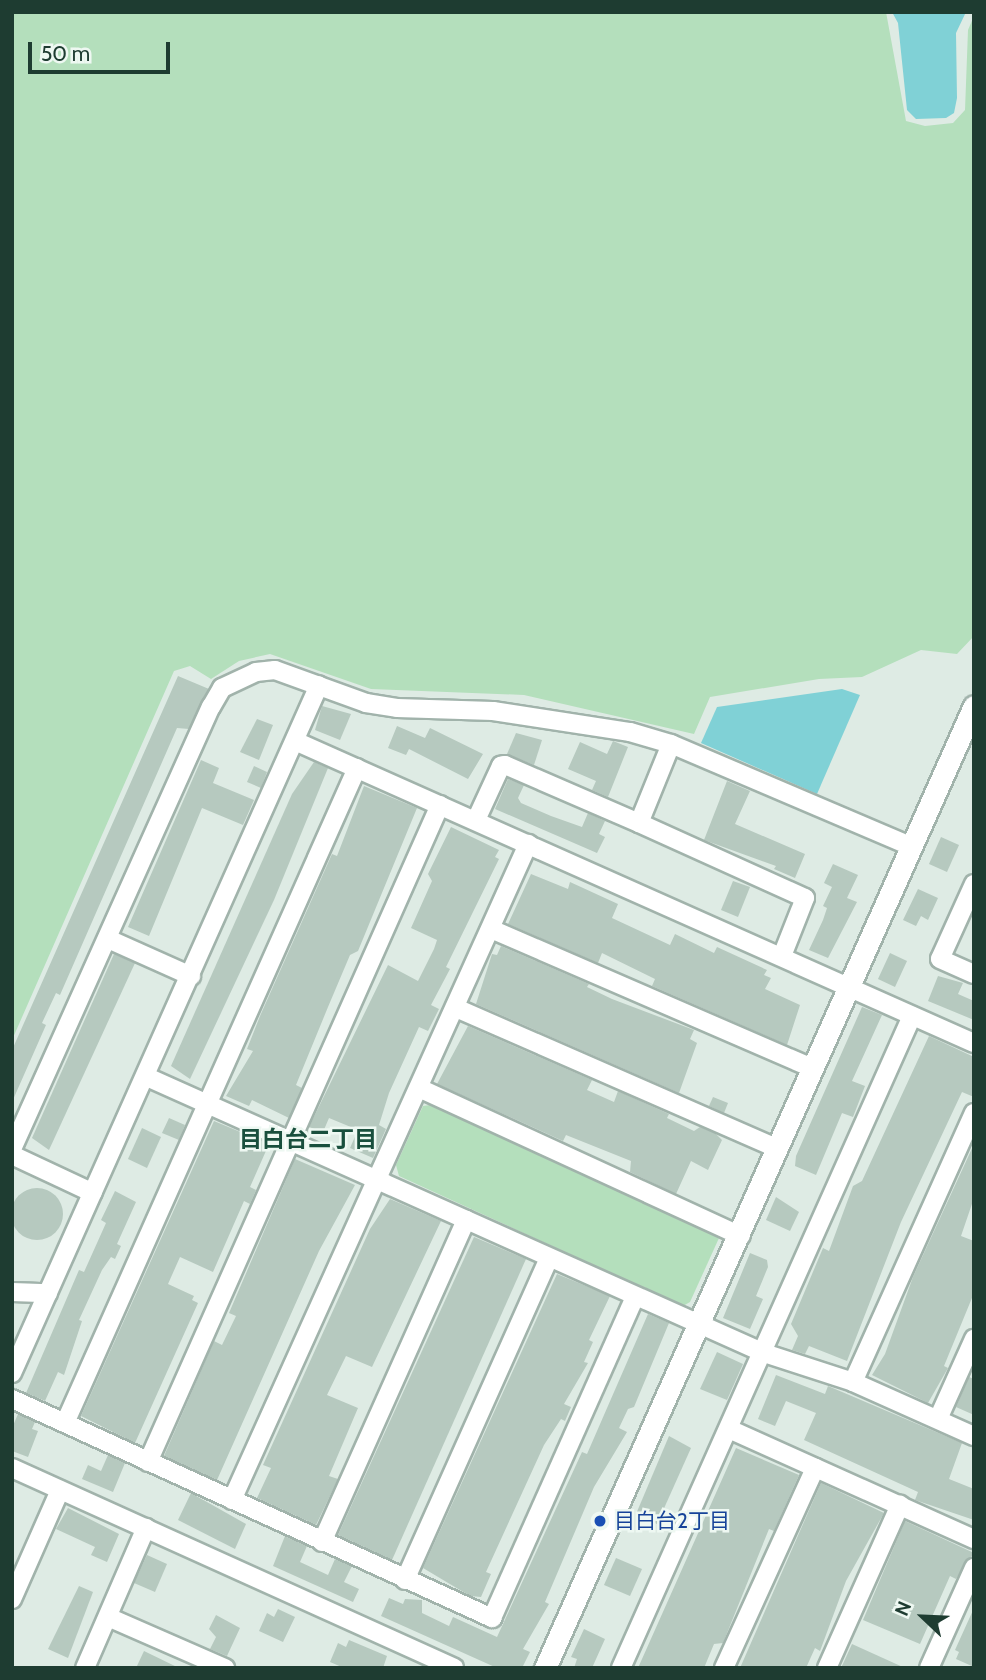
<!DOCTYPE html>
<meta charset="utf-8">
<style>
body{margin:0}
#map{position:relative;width:986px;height:1680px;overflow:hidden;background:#deebe4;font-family:Cabin,"Noto Sans JP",sans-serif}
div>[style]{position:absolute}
.green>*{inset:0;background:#b4dfbc}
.water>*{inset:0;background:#80d1d6}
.building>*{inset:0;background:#b6c9bf}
.round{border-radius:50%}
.roads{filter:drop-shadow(2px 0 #a1b3ab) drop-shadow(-2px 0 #a1b3ab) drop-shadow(0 2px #a1b3ab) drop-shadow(0 -2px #a1b3ab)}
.minor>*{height:18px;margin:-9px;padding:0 9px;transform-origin:9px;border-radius:9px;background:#fff}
.tertiary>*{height:21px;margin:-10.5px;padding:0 10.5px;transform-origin:10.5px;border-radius:10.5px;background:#fff}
.dots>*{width:19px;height:19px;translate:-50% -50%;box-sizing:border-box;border:4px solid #eef8f2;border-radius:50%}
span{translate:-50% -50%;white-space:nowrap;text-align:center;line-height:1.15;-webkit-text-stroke:5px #eef8f2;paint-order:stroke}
.transit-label{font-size:21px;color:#164399}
.left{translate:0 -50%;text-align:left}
.neighbourhood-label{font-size:23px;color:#194f3d;font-weight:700}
.frame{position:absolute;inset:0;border:14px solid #1e3c31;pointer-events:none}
.north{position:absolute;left:888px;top:1582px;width:70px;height:70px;-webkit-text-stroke:5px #eef8f2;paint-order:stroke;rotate:293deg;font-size:19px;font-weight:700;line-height:28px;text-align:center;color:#1e3c31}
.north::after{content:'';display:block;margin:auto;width:24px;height:32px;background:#1e3c31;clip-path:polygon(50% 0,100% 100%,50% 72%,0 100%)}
.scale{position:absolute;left:28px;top:42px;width:142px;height:32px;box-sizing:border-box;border:4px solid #1e3c31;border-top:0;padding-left:9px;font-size:21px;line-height:24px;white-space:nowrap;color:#1e3c31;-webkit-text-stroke:5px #eef8f2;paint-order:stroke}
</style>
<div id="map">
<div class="green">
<i style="clip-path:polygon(12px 12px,886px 12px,906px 121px,925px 126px,953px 123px,965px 110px,968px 30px,974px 16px,974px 636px,957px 654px,921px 650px,862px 677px,819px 679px,710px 697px,694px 734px,524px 695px,371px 689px,270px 654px,239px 661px,211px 679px,190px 666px,174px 671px,12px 1040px)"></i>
<i style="clip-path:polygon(430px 1105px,716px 1232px,719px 1238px,690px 1302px,683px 1306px,399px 1176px,396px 1165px,423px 1106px)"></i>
</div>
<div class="water">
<i style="clip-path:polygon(892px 12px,966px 12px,956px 33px,957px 98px,954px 113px,946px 118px,916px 119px,907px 110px,898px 23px)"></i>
<i style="clip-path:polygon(842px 689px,860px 695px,817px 794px,701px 743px,717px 707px)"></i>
</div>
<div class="building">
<i style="clip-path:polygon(178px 676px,209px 689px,189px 729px,177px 728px,60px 995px,56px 993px,42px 1023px,46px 1025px,12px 1102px,12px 1050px)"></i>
<i style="clip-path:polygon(322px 706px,351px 714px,340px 740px,315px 730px)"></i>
<i style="clip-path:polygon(257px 719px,273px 725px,259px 760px,240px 752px)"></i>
<i style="clip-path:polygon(397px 726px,425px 738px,430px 728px,483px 754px,468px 779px,409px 749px,406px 755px,388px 748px)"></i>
<i style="clip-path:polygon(516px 733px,542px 740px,534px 765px,507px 754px)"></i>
<i style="clip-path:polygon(613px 741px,628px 747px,608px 797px,592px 790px,596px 781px,568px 769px,580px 742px,607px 754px)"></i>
<i style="clip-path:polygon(201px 760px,219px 768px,213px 783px,254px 800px,243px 825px,202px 808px,149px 936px,128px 927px)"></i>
<i style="clip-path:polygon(314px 762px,328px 768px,274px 900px,190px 1079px,171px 1066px,292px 794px)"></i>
<i style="clip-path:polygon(254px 766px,267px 772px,261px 788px,247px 782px)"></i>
<i style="clip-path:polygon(508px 779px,524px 785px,518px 798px,521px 803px,551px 816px,582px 827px,588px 813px,605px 821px,599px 834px,605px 837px,597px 853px,495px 809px)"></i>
<i style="clip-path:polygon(727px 781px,750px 791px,735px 824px,805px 854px,795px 878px,774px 869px,776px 866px,704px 840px)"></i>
<i style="clip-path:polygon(364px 786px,417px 808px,358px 951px,350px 955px,328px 1007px,296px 1085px,302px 1088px,289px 1118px,252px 1100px,249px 1106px,226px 1096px,253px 1051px,247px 1049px,260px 1016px,332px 854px,337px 856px)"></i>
<i style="clip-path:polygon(451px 827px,499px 850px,495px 857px,499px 859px,446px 967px,450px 969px,431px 1005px,439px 1009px,428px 1031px,419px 1027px,389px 1093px,379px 1125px,386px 1129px,373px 1158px,350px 1148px,358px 1130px,329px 1118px,323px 1132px,309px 1127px,388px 965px,418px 981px,434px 949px,437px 940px,411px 928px,432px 881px,428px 874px)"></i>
<i style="clip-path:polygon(941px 837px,959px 845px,947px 872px,929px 864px)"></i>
<i style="clip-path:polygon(833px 864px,858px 875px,847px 898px,857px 902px,828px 958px,809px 950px,823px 920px,827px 908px,823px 906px,832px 887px,824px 883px)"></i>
<i style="clip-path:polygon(531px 874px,568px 889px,570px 882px,618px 904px,612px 918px,670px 945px,675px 934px,714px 953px,717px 947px,767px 970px,764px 975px,771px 978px,765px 989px,800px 1005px,787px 1045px,652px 986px,655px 979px,602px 953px,598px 963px,508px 924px)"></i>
<i style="clip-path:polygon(733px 881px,750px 887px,738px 917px,721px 910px)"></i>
<i style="clip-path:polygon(918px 889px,938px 898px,928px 920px,921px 916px,916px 926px,903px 920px)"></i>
<i style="clip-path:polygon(501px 946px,589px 984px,587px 987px,612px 999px,694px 1030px,690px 1039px,697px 1043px,679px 1093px,476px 1004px,492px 954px,497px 955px)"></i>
<i style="clip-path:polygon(890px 953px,907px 961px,895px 987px,878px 979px)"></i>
<i style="clip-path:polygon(114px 954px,135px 963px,49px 1150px,32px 1138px)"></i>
<i style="clip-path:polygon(938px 976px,963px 983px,958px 994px,974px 1001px,974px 1020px,928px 1001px)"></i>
<i style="clip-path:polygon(862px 1007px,882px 1015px,852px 1081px,865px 1086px,853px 1117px,842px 1113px,816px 1175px,795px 1166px,796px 1156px)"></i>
<i style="clip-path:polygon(468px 1026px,592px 1080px,587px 1090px,614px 1102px,618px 1091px,669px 1114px,667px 1118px,694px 1131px,700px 1127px,715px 1133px,722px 1140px,708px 1170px,691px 1161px,676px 1194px,630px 1172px,631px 1161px,566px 1135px,563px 1141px,437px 1084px)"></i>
<i style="clip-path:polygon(929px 1036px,974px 1057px,974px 1097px,962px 1092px,901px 1222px,847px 1361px,809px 1346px,805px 1354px,792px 1350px,798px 1336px,791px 1324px,823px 1248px,829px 1251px,853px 1186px,862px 1181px)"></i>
<i style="clip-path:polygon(713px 1097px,728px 1103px,724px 1113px,709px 1106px)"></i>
<i style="clip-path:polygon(169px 1118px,185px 1125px,179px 1140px,162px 1133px)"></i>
<i style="clip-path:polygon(214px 1121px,269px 1144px,250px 1187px,256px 1190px,250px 1204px,244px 1201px,213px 1272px,180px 1257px,168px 1284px,194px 1296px,192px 1300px,198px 1303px,135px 1443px,81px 1416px)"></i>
<i style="clip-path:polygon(142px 1128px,161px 1137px,147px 1168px,128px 1159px)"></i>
<i style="clip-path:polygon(974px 1144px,974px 1198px,961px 1236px,974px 1241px,974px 1293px,944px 1366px,948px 1368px,928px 1403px,872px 1375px,885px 1354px,913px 1277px)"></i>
<i style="clip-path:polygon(295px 1159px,355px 1185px,319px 1251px,217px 1480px,164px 1456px,214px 1341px,222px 1345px,236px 1316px,229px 1313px)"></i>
<i class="round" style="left:11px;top:1188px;width:52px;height:52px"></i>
<i style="clip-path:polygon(115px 1191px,136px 1202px,117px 1244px,121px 1246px,115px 1259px,111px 1257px,102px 1270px,79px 1320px,82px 1321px,64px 1375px,58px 1372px,45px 1401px,26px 1393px,79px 1270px,84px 1272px,106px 1223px,101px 1220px)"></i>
<i style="clip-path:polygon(776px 1197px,799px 1212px,790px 1231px,766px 1220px)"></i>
<i style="clip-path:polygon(390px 1199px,441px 1221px,372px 1367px,346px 1356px,327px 1395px,358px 1408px,329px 1476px,338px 1479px,316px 1525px,257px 1498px,271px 1468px,263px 1465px,370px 1229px)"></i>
<i style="clip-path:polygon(474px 1237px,526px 1259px,392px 1560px,338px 1535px)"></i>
<i style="clip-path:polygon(750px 1253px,767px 1260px,768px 1267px,756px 1296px,763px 1299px,750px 1329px,723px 1318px)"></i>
<i style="clip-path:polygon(557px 1274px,610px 1296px,589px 1340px,593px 1342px,584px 1362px,588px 1363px,564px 1404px,571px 1407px,565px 1421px,561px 1419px,544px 1445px,486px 1572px,491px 1574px,481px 1597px,470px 1596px,423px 1568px)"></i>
<i style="clip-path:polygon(648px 1314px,669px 1323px,634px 1407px,628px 1409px,619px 1428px,627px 1432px,594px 1487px,545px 1602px,549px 1604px,523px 1649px,530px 1652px,522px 1668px,497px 1668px,381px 1616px,389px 1598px,403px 1604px,405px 1599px,422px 1600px,422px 1613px,449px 1626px,453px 1617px,497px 1637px,582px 1452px,587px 1454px)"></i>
<i style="clip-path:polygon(717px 1352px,743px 1364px,727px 1400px,700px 1389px)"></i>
<i style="clip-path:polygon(776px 1375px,825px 1394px,828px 1386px,962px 1443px,949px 1479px,974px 1489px,974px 1520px,915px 1500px,918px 1492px,804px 1440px,816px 1413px,786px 1401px,775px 1426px,758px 1419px)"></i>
<i style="clip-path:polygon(969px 1377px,974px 1379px,974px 1415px,956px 1407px)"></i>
<i style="clip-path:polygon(18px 1414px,35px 1422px,32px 1429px,38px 1431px,28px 1457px,12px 1451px,12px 1428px)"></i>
<i style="clip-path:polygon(669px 1436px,691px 1448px,657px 1524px,636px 1514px)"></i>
<i style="clip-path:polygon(736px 1448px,799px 1475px,774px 1531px,769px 1529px,723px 1643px,714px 1644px,704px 1668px,638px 1668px)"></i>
<i style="clip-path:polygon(108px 1455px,125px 1463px,113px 1492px,82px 1479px,88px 1465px,101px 1471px)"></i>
<i style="clip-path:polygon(821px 1483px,884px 1513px,846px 1581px,820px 1651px,815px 1648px,806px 1668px,740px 1668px)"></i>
<i style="clip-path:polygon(191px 1493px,246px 1524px,235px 1549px,178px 1520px)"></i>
<i style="clip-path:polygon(68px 1508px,119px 1534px,107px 1562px,91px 1555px,95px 1547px,56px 1529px)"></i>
<i style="clip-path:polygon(905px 1521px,974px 1553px,956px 1579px,950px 1576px,920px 1644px,863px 1620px)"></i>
<i style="clip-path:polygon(285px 1536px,307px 1546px,300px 1562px,328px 1575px,335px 1559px,352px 1566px,344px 1582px,359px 1589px,353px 1602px,273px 1566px)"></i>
<i style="clip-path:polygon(147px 1555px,167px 1564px,155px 1592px,134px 1583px)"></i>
<i style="clip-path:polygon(616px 1558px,642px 1569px,630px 1596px,604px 1585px)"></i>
<i style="clip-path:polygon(79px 1586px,93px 1592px,68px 1658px,48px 1649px)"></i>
<i style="clip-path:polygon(974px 1608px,974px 1667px,956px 1659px,959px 1652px,955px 1650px)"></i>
<i style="clip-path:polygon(278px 1609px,295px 1617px,283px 1642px,259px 1631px,267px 1613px,274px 1617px)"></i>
<i style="clip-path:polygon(216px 1615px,240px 1628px,227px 1656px,210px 1649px,216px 1637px,209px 1629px)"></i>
<i style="clip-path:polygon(584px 1629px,605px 1639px,592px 1668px,574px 1668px,577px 1659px,571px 1657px)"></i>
<i style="clip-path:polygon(349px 1640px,387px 1656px,383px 1668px,344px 1668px,330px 1662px,338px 1643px,346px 1647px)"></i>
<i style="clip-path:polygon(852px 1644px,905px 1668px,841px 1668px)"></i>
<i style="clip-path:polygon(144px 1651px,179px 1668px,136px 1668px)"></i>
</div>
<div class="roads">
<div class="minor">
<i style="left:295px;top:741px;width:743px;rotate:23.98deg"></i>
<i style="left:476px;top:820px;width:60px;rotate:-65.2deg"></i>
<i style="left:501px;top:766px;width:4px;rotate:-14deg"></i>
<i style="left:505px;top:765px;width:146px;rotate:23.4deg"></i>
<i style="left:639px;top:823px;width:182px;rotate:24.3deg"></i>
<i style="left:805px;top:898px;width:62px;rotate:111.6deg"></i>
<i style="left:639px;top:823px;width:85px;rotate:-67.9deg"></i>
<i style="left:974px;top:884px;width:82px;rotate:114.4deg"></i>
<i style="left:940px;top:959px;width:37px;rotate:24deg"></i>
<i style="left:491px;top:929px;width:352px;rotate:23.4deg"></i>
<i style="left:108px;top:939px;width:91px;rotate:24deg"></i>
<i style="left:456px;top:1008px;width:352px;rotate:23.6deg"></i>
<i style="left:147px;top:1077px;width:676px;rotate:24.1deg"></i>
<i style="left:764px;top:1353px;width:94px;rotate:18deg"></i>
<i style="left:853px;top:1382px;width:133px;rotate:24.1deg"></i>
<i style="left:419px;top:1088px;width:354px;rotate:24.7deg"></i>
<i style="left:12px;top:1149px;width:485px;rotate:-65.8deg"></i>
<i style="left:211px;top:707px;width:22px;rotate:-60deg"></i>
<i style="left:222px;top:688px;width:38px;rotate:-25deg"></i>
<i style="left:256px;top:672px;width:19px;rotate:-6deg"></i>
<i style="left:275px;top:670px;width:97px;rotate:19.9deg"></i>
<i style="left:366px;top:703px;width:31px;rotate:9deg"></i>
<i style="left:397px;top:708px;width:96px;rotate:1.8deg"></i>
<i style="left:493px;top:711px;width:139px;rotate:8.7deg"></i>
<i style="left:630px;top:732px;width:43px;rotate:16.3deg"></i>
<i style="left:671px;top:744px;width:262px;rotate:23.1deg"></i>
<i style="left:12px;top:1155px;width:89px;rotate:25.1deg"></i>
<i style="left:12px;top:1292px;width:36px;rotate:2deg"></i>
<i style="left:12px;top:1373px;width:753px;rotate:-65.95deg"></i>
<i style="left:853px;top:1382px;width:295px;rotate:-65.8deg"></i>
<i style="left:12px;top:1399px;width:528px;rotate:24.52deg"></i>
<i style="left:492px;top:1618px;width:351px;rotate:-66deg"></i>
<i style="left:938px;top:1419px;width:88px;rotate:-65.8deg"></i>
<i style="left:65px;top:1423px;width:717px;rotate:-65.97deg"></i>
<i style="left:729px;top:1429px;width:269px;rotate:24.2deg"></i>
<i style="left:148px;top:1462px;width:719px;rotate:-66.04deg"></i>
<i style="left:12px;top:1468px;width:485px;rotate:24.3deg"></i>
<i style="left:232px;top:1500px;width:720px;rotate:-65.71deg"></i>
<i style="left:322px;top:1542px;width:353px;rotate:-65.9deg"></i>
<i style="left:405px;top:1580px;width:353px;rotate:-65.9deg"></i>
<i style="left:12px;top:1599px;width:119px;rotate:-66.2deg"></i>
<i style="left:108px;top:1617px;width:128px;rotate:23.6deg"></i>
<i style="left:85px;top:1668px;width:153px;rotate:-66.5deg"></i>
<i style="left:621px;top:1668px;width:714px;rotate:-65.95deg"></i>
<i style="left:724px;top:1668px;width:220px;rotate:-65.5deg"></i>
<i style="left:827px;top:1668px;width:179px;rotate:-65.9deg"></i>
<i style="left:929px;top:1668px;width:110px;rotate:-65.8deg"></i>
</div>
<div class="tertiary">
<i style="left:545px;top:1668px;width:1053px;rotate:-65.97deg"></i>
</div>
</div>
<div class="dots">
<i style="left:600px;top:1521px;background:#1a4fb4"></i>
</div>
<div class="transit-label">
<span class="left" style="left:614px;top:1521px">目白台2丁目</span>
</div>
<div class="neighbourhood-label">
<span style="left:308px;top:1139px">目白台二丁目</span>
</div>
<div class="frame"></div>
<div class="north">N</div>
<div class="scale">50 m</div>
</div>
